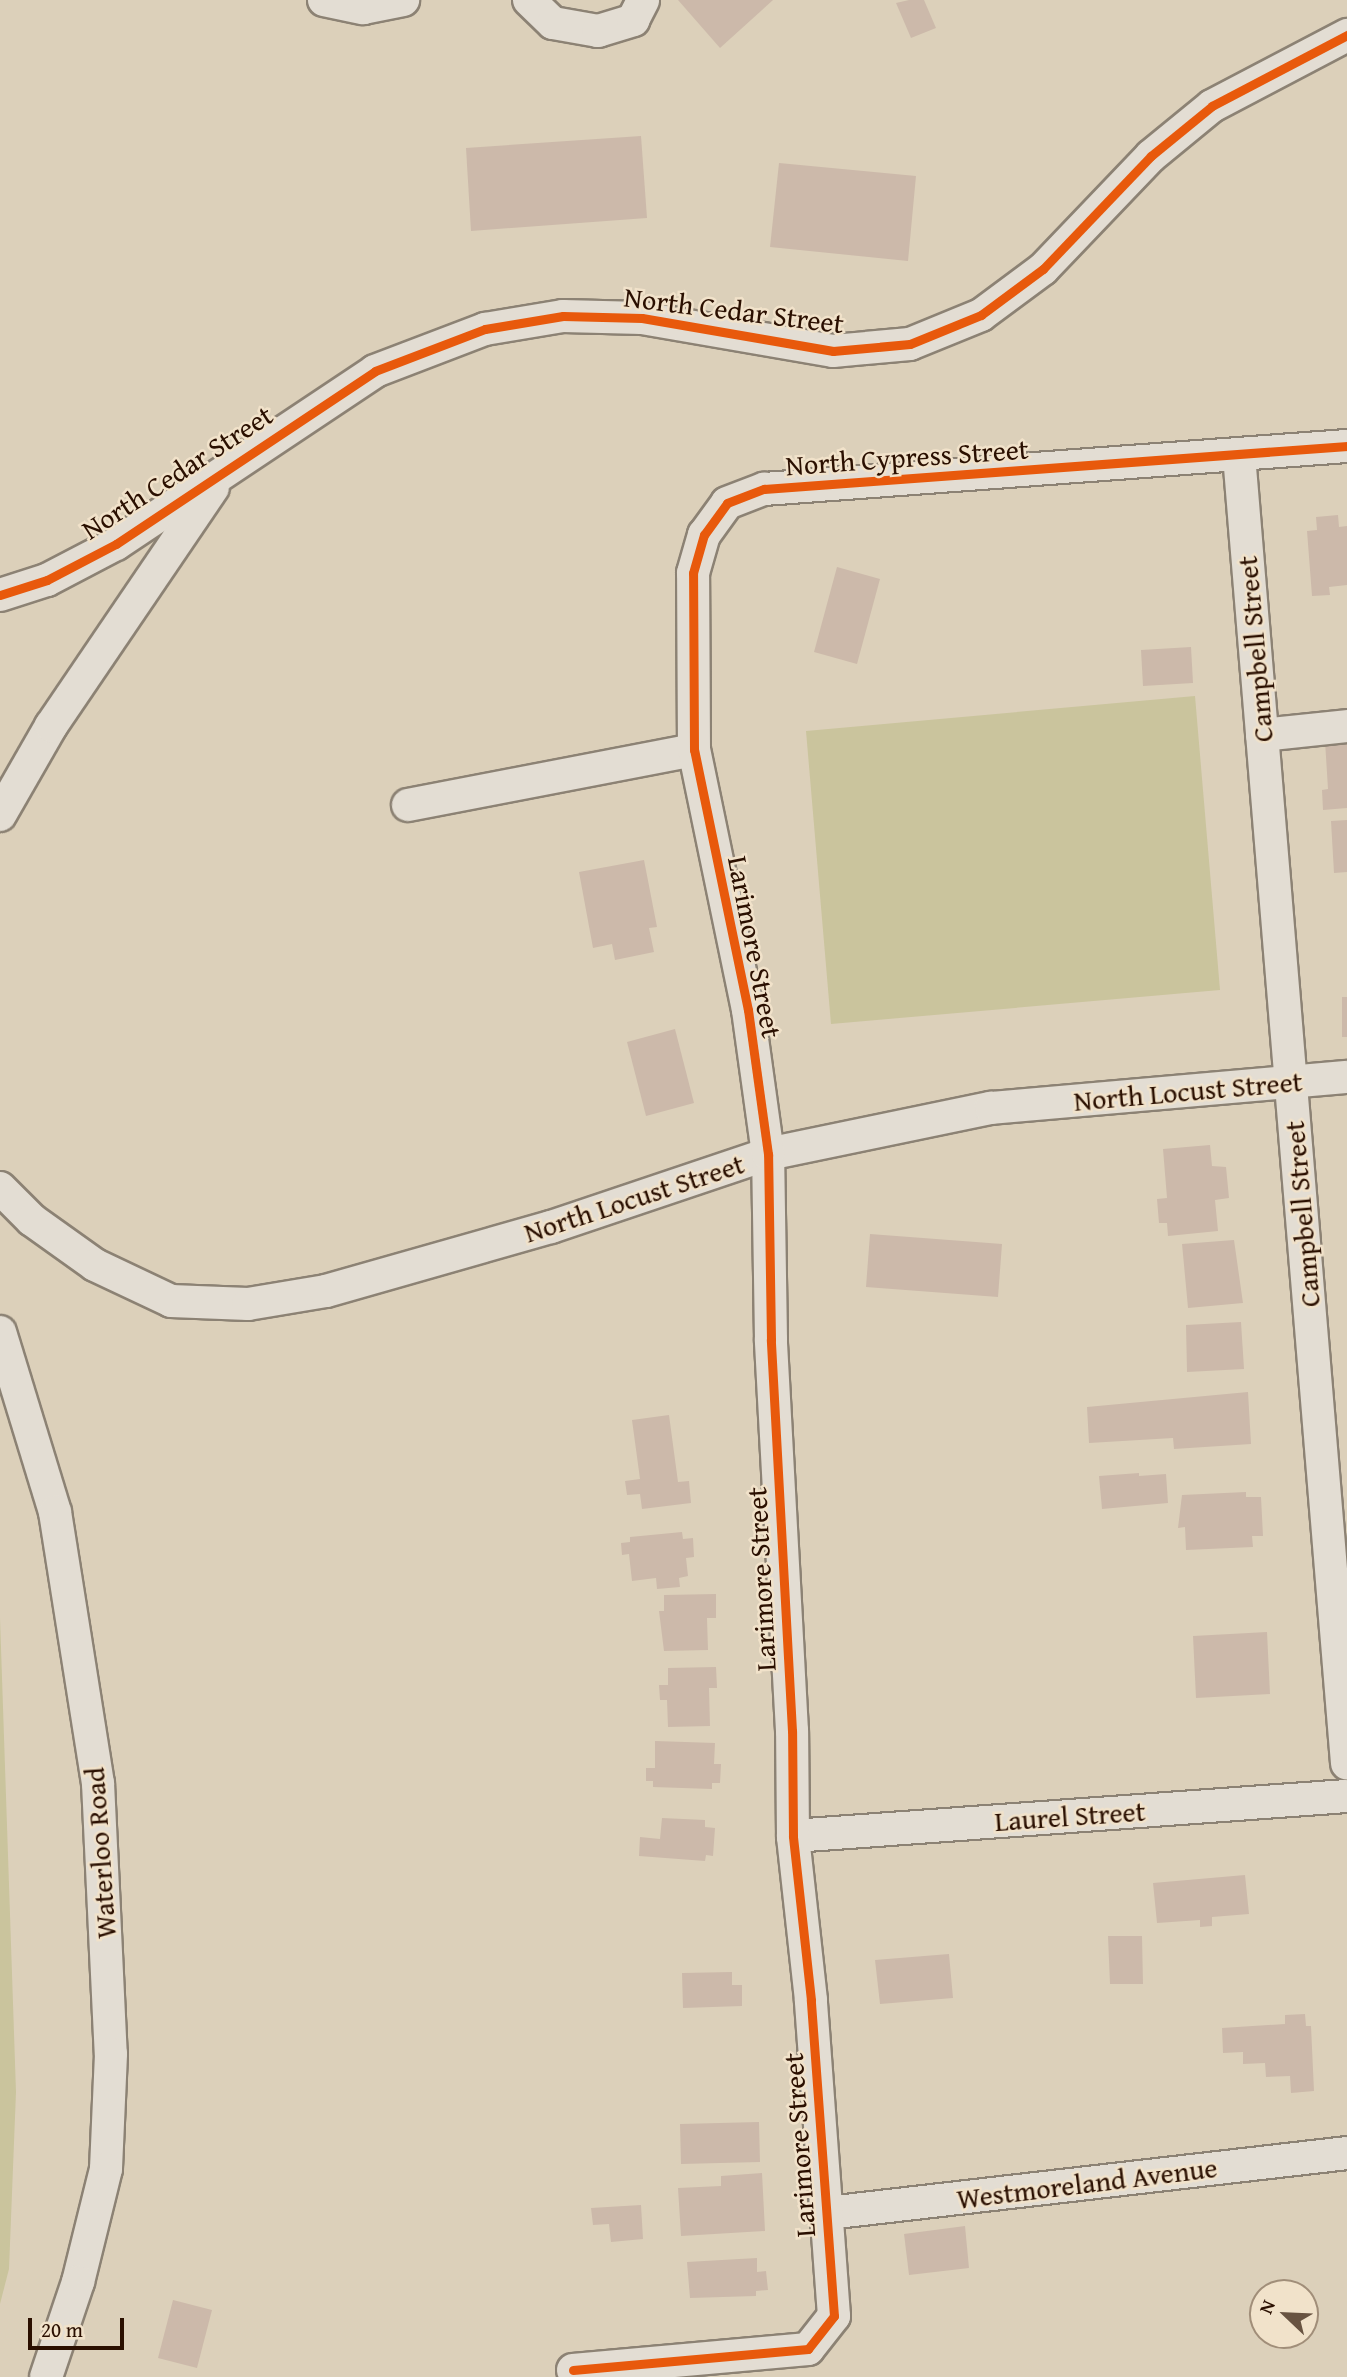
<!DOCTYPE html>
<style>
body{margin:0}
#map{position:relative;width:1347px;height:2377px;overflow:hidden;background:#dcd0ba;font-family:"Gentium Book Plus",serif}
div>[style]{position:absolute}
.green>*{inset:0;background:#cac49d}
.building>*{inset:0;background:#ccb9aa}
.roads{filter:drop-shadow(2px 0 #8c8274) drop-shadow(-2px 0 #8c8274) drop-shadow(0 2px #8c8274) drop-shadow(0 -2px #8c8274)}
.minor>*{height:32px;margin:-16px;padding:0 16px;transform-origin:16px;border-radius:16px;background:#e3ddd3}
.cycleway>*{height:9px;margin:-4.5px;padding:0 4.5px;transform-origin:4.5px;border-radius:4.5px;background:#e8590c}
span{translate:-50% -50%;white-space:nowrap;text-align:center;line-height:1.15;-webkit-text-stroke:5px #f1e2ca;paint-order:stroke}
.street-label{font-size:28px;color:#2a0f00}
.north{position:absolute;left:1249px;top:2279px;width:70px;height:70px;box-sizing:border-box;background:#f1e2ca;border:2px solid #a18e79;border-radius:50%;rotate:293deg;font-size:19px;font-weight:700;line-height:28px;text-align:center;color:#2a0f00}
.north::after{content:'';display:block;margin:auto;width:24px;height:32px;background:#685341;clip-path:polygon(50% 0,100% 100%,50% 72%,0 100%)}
.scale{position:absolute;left:28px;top:2318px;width:96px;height:32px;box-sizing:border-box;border:4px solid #2a0f00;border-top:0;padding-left:9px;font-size:21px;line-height:24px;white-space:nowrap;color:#2a0f00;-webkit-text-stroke:5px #f1e2ca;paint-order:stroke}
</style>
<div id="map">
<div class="green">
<i style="clip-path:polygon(1195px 696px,1220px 990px,831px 1024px,806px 731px)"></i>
<i style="clip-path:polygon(0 1618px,16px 2092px,9px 2269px,0 2304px)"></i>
</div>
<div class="building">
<i style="clip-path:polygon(678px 0,773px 0,720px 48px)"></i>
<i style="clip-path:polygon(909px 0,924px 0,936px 28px,911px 38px,896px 3px)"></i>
<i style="clip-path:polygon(641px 136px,647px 218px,471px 231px,466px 148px)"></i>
<i style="clip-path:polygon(779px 163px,916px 176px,908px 261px,770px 247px)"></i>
<i style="clip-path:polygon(1338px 515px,1339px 527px,1347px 526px,1347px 585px,1329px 587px,1330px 595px,1312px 596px,1307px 531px,1317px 530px,1316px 517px)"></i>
<i style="clip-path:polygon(837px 567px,880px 579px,857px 664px,814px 652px)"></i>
<i style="clip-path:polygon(1191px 647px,1193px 683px,1143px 686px,1141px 650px)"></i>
<i style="clip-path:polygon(1347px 739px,1347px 808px,1323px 810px,1322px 790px,1328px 789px,1325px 741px)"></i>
<i style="clip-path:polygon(1347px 820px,1347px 872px,1334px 873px,1331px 821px)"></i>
<i style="clip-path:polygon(644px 860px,657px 927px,649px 928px,654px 952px,615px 960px,612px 944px,593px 948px,579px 872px)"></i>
<i style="clip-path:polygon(1342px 997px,1347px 997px,1347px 1037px,1342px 1037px)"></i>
<i style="clip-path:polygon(675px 1029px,694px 1103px,646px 1116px,627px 1042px)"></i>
<i style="clip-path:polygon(1210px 1145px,1212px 1166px,1226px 1167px,1229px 1198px,1215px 1200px,1218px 1231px,1168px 1236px,1167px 1223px,1159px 1223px,1157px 1199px,1167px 1198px,1163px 1149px)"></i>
<i style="clip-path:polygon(870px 1234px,1002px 1244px,998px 1297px,866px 1287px)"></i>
<i style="clip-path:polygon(1234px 1240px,1243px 1303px,1188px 1308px,1182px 1244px)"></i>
<i style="clip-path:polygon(1241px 1322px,1244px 1369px,1187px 1372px,1186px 1325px)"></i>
<i style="clip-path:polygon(1248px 1392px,1251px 1444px,1174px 1449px,1173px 1438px,1089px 1443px,1087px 1407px)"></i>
<i style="clip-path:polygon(669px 1415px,678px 1482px,689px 1481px,691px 1503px,642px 1509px,640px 1494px,627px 1495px,625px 1481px,640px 1479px,632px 1420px)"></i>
<i style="clip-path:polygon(1139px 1473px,1139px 1476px,1166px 1474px,1168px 1503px,1102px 1509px,1099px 1476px)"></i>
<i style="clip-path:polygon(1246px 1492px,1246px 1497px,1261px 1497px,1263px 1536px,1252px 1536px,1253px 1547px,1186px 1550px,1185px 1527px,1178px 1528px,1182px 1495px)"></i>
<i style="clip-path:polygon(682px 1532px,683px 1539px,693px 1538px,694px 1557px,686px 1558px,688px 1576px,679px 1578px,680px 1587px,657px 1589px,656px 1578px,632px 1581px,629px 1554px,622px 1555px,621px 1543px,630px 1542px,630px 1537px)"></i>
<i style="clip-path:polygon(716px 1594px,716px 1618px,707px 1618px,708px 1650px,664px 1651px,659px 1611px,664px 1611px,664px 1595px)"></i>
<i style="clip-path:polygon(1267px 1632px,1270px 1694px,1196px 1698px,1193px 1636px)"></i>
<i style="clip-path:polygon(716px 1667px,717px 1688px,709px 1688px,710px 1726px,668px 1727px,667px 1700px,660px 1700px,659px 1685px,668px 1685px,668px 1668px)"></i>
<i style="clip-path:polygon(655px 1741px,715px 1743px,714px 1764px,721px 1764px,720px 1783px,712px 1783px,712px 1789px,653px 1787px,653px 1781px,646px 1781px,646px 1768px,655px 1768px)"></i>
<i style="clip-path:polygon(662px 1818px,705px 1820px,705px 1827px,715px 1828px,713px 1856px,706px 1855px,705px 1861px,639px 1856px,640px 1837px,660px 1839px)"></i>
<i style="clip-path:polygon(1245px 1875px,1249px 1914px,1212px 1917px,1212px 1926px,1200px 1927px,1200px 1920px,1157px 1923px,1153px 1883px)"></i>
<i style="clip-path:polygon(1108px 1936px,1142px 1936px,1143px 1984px,1110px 1984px)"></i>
<i style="clip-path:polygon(949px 1954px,953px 1998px,880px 2004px,875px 1960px)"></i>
<i style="clip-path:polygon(732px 1972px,732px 1985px,742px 1985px,742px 2006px,683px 2008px,682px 1973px)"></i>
<i style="clip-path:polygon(1305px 2014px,1306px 2026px,1311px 2026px,1314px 2091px,1291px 2093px,1290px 2076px,1266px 2077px,1265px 2063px,1243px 2064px,1243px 2052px,1223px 2053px,1222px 2028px,1285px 2024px,1285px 2015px)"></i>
<i style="clip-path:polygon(759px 2122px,760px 2162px,681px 2164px,680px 2124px)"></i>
<i style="clip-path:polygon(762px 2173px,765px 2231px,681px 2236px,678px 2188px,721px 2186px,721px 2176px)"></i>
<i style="clip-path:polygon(641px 2205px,643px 2239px,611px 2242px,609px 2224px,593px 2225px,591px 2208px)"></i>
<i style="clip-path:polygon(965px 2226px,969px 2268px,909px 2275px,904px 2234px)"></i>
<i style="clip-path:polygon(757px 2258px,757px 2272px,766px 2271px,768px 2290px,756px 2291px,756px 2296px,690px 2298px,687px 2262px)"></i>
<i style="clip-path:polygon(173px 2300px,212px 2310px,197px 2368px,158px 2358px)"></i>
</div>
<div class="roads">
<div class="minor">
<i style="left:324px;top:0;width:40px;rotate:12deg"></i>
<i style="left:363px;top:8px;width:41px;rotate:-11.3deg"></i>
<i style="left:529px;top:0;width:33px;rotate:44deg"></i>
<i style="left:553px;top:23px;width:46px;rotate:10.1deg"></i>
<i style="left:598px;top:31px;width:37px;rotate:-17deg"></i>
<i style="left:633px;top:20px;width:22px;rotate:-63deg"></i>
<i style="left:1239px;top:455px;width:1313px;rotate:85.28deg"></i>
<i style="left:0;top:595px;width:49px;rotate:-17.7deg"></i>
<i style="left:47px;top:580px;width:78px;rotate:-27.6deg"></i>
<i style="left:116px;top:544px;width:311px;rotate:-33.7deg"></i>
<i style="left:375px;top:371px;width:118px;rotate:-20.9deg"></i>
<i style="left:485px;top:329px;width:79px;rotate:-9.5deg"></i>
<i style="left:563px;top:316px;width:79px;rotate:1.5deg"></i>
<i style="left:642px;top:318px;width:194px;rotate:9.8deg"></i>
<i style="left:833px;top:351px;width:77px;rotate:-5.2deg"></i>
<i style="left:910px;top:344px;width:77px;rotate:-22.2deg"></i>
<i style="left:981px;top:315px;width:77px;rotate:-36.6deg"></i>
<i style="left:1043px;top:269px;width:156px;rotate:-46.3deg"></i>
<i style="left:1151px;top:156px;width:79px;rotate:-39.3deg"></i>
<i style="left:1212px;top:106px;width:153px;rotate:-27.7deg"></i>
<i style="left:1262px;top:735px;width:85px;rotate:-6deg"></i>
<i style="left:408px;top:805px;width:291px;rotate:-10.9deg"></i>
<i style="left:0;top:815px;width:103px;rotate:-60.2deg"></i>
<i style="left:51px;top:726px;width:288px;rotate:-55.8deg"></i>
<i style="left:0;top:1188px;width:45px;rotate:45deg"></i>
<i style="left:32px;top:1220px;width:77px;rotate:35.5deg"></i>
<i style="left:95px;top:1265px;width:84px;rotate:25.3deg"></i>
<i style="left:171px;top:1301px;width:77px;rotate:2.2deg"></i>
<i style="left:248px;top:1304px;width:79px;rotate:-9.5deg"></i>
<i style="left:326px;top:1291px;width:234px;rotate:-15.9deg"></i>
<i style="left:551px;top:1227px;width:229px;rotate:-18.6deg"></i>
<i style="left:768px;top:1154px;width:228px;rotate:-11.7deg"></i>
<i style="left:991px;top:1108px;width:357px;rotate:-5deg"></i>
<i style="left:0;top:1332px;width:188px;rotate:73deg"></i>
<i style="left:55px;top:1512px;width:274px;rotate:81deg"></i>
<i style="left:98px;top:1783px;width:271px;rotate:87.3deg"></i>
<i style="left:111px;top:2054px;width:115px;rotate:92.5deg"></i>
<i style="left:106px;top:2169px;width:116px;rotate:103.9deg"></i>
<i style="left:78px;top:2282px;width:100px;rotate:108.6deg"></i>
<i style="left:793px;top:1836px;width:555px;rotate:-4.13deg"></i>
<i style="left:828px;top:2213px;width:522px;rotate:-6.59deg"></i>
<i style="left:573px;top:2370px;width:236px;rotate:-5.1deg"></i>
<i style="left:808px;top:2349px;width:42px;rotate:-51.8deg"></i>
<i style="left:834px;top:2316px;width:317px;rotate:-94.2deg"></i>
<i style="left:811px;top:2000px;width:165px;rotate:-96.3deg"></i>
<i style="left:793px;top:1836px;width:105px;rotate:-90.5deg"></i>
<i style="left:792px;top:1731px;width:392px;rotate:-93.1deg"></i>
<i style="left:771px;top:1340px;width:186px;rotate:-90.9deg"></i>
<i style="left:768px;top:1154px;width:145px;rotate:-97.9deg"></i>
<i style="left:748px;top:1010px;width:266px;rotate:-101.7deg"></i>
<i style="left:694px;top:750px;width:177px;rotate:-90.3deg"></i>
<i style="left:693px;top:573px;width:40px;rotate:-74deg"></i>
<i style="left:704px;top:535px;width:39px;rotate:-54deg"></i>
<i style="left:727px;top:503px;width:40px;rotate:-21deg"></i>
<i style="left:764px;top:489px;width:585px;rotate:-4.22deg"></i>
</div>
</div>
<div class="cycleway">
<i style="left:0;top:595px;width:49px;rotate:-17.7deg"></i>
<i style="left:47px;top:580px;width:78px;rotate:-27.6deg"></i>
<i style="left:116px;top:544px;width:311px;rotate:-33.7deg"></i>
<i style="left:375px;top:371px;width:118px;rotate:-20.9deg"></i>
<i style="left:485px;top:329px;width:79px;rotate:-9.5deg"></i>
<i style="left:563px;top:316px;width:79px;rotate:1.5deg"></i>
<i style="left:642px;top:318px;width:194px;rotate:9.8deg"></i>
<i style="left:833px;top:351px;width:77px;rotate:-5.2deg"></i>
<i style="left:910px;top:344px;width:77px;rotate:-22.2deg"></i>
<i style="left:981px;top:315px;width:77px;rotate:-36.6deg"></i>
<i style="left:1043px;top:269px;width:156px;rotate:-46.3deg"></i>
<i style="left:1151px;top:156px;width:79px;rotate:-39.3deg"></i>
<i style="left:1212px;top:106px;width:153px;rotate:-27.7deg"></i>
<i style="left:573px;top:2370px;width:236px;rotate:-5.1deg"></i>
<i style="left:808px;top:2349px;width:42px;rotate:-51.8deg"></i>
<i style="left:834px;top:2316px;width:317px;rotate:-94.2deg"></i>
<i style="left:811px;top:2000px;width:165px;rotate:-96.3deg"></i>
<i style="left:793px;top:1836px;width:105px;rotate:-90.5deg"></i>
<i style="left:792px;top:1731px;width:392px;rotate:-93.1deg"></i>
<i style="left:771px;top:1340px;width:186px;rotate:-90.9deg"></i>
<i style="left:768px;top:1154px;width:145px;rotate:-97.9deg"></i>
<i style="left:748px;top:1010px;width:266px;rotate:-101.7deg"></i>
<i style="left:694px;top:750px;width:177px;rotate:-90.3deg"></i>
<i style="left:693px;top:573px;width:40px;rotate:-74deg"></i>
<i style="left:704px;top:535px;width:39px;rotate:-54deg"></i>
<i style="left:727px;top:503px;width:40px;rotate:-21deg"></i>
<i style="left:764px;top:489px;width:585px;rotate:-4.22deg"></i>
</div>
<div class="street-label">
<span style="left:734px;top:310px;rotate:7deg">North Cedar Street</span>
<span style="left:907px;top:457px;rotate:-4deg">North Cypress Street</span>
<span style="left:177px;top:472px;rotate:-33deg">North Cedar Street</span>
<span style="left:1255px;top:649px;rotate:-95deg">Campbell Street</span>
<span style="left:755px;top:947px;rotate:79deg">Larimore Street</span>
<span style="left:1188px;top:1091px;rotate:-5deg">North Locust Street</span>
<span style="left:634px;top:1198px;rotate:-18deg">North Locust Street</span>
<span style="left:1302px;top:1214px;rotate:-95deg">Campbell Street</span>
<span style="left:761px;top:1579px;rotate:-93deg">Larimore Street</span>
<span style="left:1070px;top:1816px;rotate:-4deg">Laurel Street</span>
<span style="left:100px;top:1853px;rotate:-94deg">Waterloo Road</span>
<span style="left:799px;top:2145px;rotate:-94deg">Larimore Street</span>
<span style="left:1087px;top:2183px;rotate:-7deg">Westmoreland Avenue</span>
</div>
<div class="north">N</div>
<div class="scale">20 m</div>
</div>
